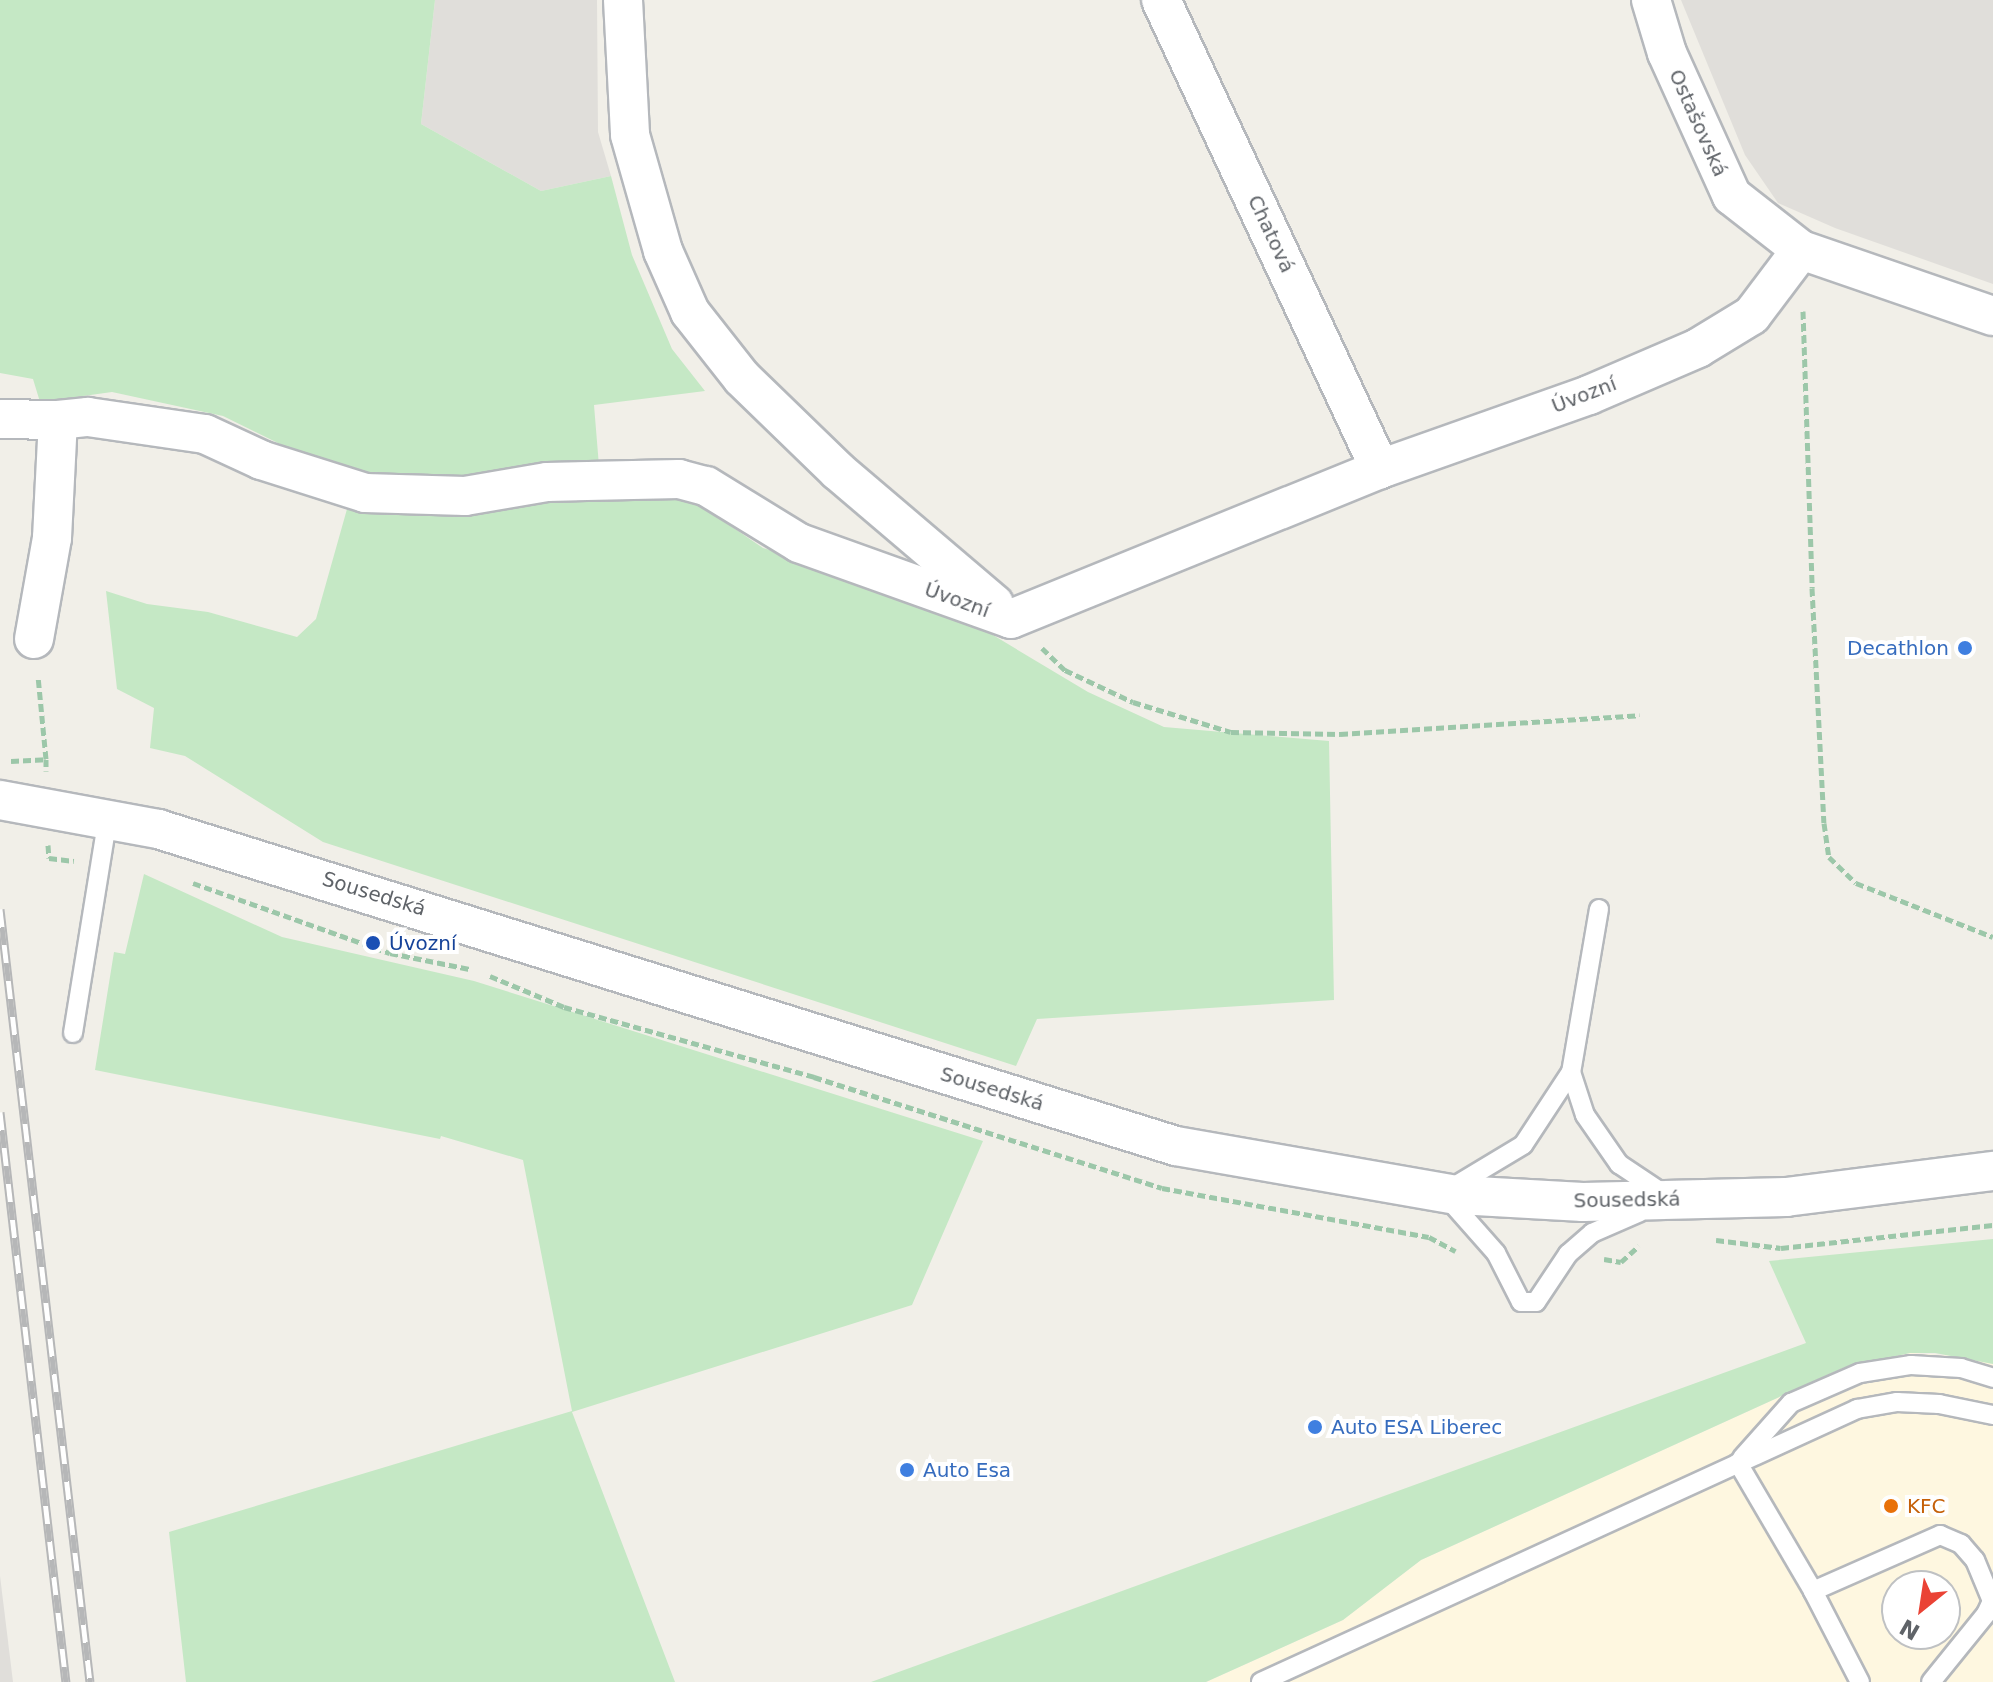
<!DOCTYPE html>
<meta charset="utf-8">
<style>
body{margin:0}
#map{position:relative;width:1993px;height:1682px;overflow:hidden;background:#f1efe8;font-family:"DejaVu Sans",sans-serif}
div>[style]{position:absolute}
.commercial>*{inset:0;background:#fef7e0}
.industrial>*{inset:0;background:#e0deda}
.green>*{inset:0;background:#c5e8c5}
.path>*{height:5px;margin-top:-2.5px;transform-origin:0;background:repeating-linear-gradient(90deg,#9cc7a9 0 8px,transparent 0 12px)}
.roads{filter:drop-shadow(2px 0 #b5b8bc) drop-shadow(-2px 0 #b5b8bc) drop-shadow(0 2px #b5b8bc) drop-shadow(0 -2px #b5b8bc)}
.service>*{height:18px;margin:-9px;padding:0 9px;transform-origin:9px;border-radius:9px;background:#fff}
.minor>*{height:38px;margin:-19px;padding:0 19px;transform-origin:19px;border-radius:19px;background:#fff}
.rail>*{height:9px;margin-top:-4.5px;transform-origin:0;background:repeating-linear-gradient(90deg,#fff 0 18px,#b6b7b8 0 36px);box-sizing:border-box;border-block:2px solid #b6b7b8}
.dots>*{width:22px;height:22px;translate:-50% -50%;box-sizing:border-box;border:4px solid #fff;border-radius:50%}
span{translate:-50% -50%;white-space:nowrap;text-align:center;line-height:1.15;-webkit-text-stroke:8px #fff;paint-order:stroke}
.street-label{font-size:20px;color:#5f6368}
.shop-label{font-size:20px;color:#366cbe}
.right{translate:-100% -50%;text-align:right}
.left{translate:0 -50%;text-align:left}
.transit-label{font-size:20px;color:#164399}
.food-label{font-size:20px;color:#c56008}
.north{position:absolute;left:1881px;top:1570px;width:80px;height:80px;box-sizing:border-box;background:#fff;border:2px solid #bfc1c3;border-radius:50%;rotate:210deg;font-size:22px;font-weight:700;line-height:32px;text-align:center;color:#5f6368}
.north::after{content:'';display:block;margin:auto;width:28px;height:36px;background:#ea4335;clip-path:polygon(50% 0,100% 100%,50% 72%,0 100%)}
</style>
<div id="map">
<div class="commercial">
<i style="clip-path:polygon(evenodd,1910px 1353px,1969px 1357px,1993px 1364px,1993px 1682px,1206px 1682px,1343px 1620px,1421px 1560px,1843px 1368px,1910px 1353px,1897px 1586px,1945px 1586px,1945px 1634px,1897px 1634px,1897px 1586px)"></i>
</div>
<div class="industrial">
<i style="clip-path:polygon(435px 0,597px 0,598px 132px,611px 176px,541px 191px,421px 124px)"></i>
<i style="clip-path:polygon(1681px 0,1993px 0,1993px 284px,1835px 228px,1778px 203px,1745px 155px)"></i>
<i style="clip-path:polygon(0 1576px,13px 1682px,0 1682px)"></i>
</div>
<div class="green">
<i style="clip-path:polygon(0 0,435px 0,421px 124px,541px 191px,611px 176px,632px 255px,672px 349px,705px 391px,594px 405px,599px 466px,442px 483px,337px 472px,223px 416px,112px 392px,40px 402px,33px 379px,0 373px)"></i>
<i style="clip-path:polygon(678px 490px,763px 548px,931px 598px,1088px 692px,1164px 727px,1329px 741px,1334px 1000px,1037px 1019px,1016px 1066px,323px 842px,185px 756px,150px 748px,154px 708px,117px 689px,106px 591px,147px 604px,208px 612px,297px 637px,316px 619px,349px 502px)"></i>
<i style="clip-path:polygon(144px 874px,282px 937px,474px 981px,983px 1141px,912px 1305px,572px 1412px,675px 1682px,186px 1682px,169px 1532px,572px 1411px,523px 1160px,441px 1136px,440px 1139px,95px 1070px,114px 952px,125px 954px)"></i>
<i style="clip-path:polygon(1993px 1239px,1993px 1364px,1935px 1353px,1910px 1353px,1843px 1368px,1421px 1560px,1343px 1620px,1206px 1682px,871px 1682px,1806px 1343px,1769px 1261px)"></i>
</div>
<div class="path">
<i style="left:1803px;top:311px;width:277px;rotate:88.1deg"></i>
<i style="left:1812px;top:588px;width:235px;rotate:87.1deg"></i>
<i style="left:1824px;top:823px;width:34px;rotate:82deg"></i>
<i style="left:1829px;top:857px;width:37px;rotate:44deg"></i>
<i style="left:1856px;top:883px;width:147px;rotate:21.5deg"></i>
<i style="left:1042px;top:648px;width:32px;rotate:44deg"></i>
<i style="left:1065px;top:670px;width:75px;rotate:25.2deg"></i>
<i style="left:1133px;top:702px;width:102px;rotate:17deg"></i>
<i style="left:1231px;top:732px;width:109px;rotate:1.1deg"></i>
<i style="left:1340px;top:734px;width:300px;rotate:-3.6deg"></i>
<i style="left:46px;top:759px;width:12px;rotate:90deg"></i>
<i style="left:11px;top:761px;width:35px;rotate:-3deg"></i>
<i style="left:46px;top:759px;width:83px;rotate:-95.5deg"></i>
<i style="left:48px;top:845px;width:13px;rotate:86deg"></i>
<i style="left:49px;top:858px;width:25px;rotate:7deg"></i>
<i style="left:193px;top:883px;width:209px;rotate:19.6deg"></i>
<i style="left:390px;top:953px;width:81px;rotate:11.4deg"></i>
<i style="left:490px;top:976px;width:80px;rotate:22.7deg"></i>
<i style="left:564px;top:1007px;width:260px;rotate:15.6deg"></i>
<i style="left:814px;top:1077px;width:365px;rotate:17.7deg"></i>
<i style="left:1162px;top:1188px;width:271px;rotate:10.4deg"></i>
<i style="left:1429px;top:1237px;width:30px;rotate:28deg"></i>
<i style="left:1716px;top:1240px;width:65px;rotate:7deg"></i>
<i style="left:1781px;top:1248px;width:213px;rotate:-6.2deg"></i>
<i style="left:1604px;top:1259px;width:17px;rotate:10deg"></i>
<i style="left:1621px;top:1262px;width:24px;rotate:-42deg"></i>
</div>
<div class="roads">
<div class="service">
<i style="left:1599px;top:909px;width:165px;rotate:99.7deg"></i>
<i style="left:1571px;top:1072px;width:87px;rotate:123.3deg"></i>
<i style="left:1523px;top:1145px;width:93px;rotate:149deg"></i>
<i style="left:1443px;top:1193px;width:80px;rotate:48.5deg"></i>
<i style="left:1496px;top:1253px;width:55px;rotate:63deg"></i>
<i style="left:1521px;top:1302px;width:15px"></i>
<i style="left:1536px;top:1302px;width:58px;rotate:-56.3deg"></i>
<i style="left:1568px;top:1254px;width:32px;rotate:-41deg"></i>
<i style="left:1592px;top:1233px;width:52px;rotate:-23.6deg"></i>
<i style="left:73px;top:1033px;width:219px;rotate:-80.8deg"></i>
<i style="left:1571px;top:1072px;width:45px;rotate:72deg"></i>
<i style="left:1585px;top:1115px;width:60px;rotate:55.2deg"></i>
<i style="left:1619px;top:1164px;width:54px;rotate:33.7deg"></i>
<i style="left:1742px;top:1458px;width:74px;rotate:-48.3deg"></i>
<i style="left:1791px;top:1403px;width:75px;rotate:-23.5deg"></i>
<i style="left:1860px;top:1373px;width:52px;rotate:-8.9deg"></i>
<i style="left:1911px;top:1365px;width:50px;rotate:3.4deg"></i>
<i style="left:1961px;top:1368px;width:34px;rotate:17deg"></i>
<i style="left:1738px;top:1463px;width:148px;rotate:59.6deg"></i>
<i style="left:1813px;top:1591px;width:102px;rotate:62.7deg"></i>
<i style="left:1813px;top:1591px;width:139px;rotate:-23.8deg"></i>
<i style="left:1940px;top:1535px;width:23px;rotate:23deg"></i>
<i style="left:1961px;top:1544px;width:21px;rotate:49deg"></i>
<i style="left:1975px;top:1560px;width:44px;rotate:67.5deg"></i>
<i style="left:1992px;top:1601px;width:14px;rotate:115deg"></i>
<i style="left:1986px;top:1614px;width:87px;rotate:129deg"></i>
<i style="left:1261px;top:1682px;width:656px;rotate:-24.61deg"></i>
<i style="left:1857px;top:1409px;width:41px;rotate:-9.9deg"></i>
<i style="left:1897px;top:1402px;width:42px;rotate:2.7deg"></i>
<i style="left:1939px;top:1404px;width:55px;rotate:11.5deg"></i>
</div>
<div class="minor">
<i style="left:623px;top:0;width:135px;rotate:87deg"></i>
<i style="left:630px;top:135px;width:121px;rotate:74.1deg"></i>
<i style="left:663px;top:251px;width:67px;rotate:66.1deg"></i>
<i style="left:690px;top:312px;width:84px;rotate:51.8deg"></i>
<i style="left:742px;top:378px;width:134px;rotate:44.1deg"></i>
<i style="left:838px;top:471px;width:205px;rotate:40.4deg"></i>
<i style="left:1161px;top:0;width:518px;rotate:64.97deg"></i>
<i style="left:1651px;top:0;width:55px;rotate:73.2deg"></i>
<i style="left:1667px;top:53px;width:157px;rotate:65.6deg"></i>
<i style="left:1732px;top:196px;width:88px;rotate:38deg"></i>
<i style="left:1801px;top:250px;width:203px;rotate:19deg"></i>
<i style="left:0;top:419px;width:58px;rotate:1deg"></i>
<i style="left:34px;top:639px;width:103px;rotate:-79.9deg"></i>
<i style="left:52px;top:538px;width:118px;rotate:-87.1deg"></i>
<i style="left:58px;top:420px;width:30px;rotate:-6deg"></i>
<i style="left:88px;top:417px;width:118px;rotate:8.3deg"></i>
<i style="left:205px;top:434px;width:62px;rotate:24.9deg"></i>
<i style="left:261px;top:460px;width:109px;rotate:17.6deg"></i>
<i style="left:365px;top:493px;width:100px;rotate:1.7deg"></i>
<i style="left:465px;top:496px;width:83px;rotate:-9.7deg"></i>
<i style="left:547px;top:482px;width:132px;rotate:-1.3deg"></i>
<i style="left:679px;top:479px;width:28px;rotate:15deg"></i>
<i style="left:706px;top:486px;width:109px;rotate:31.5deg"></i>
<i style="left:799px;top:543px;width:225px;rotate:19.7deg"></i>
<i style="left:1011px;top:619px;width:398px;rotate:-22.1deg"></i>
<i style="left:1380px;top:469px;width:222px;rotate:-19.5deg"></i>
<i style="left:1589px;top:395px;width:119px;rotate:-23.3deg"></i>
<i style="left:1698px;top:348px;width:63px;rotate:-31.4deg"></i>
<i style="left:1752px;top:315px;width:81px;rotate:-53deg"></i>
<i style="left:0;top:800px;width:161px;rotate:10.4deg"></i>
<i style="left:158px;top:829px;width:1066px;rotate:17.3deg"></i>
<i style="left:1176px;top:1146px;width:286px;rotate:9.9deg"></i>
<i style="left:1458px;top:1195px;width:125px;rotate:3.2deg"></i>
<i style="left:1583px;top:1202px;width:203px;rotate:-1.4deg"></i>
<i style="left:1786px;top:1197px;width:209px;rotate:-7.2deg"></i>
</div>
</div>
<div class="rail">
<i style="left:0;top:909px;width:778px;rotate:83.36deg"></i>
<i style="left:0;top:1112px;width:574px;rotate:83.4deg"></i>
</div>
<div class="dots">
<i style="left:1965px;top:648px;background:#3f7fe0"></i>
<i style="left:373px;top:943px;background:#1a4fb4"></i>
<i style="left:1315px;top:1427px;background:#3f7fe0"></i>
<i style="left:907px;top:1470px;background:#3f7fe0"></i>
<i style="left:1891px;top:1506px;background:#e8710a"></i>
</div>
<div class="street-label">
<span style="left:1698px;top:123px;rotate:66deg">Ostašovská</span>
<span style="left:1271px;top:234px;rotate:65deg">Chatová</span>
<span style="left:1584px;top:395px;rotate:-21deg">Úvozní</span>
<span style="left:957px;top:600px;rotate:20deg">Úvozní</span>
<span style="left:374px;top:894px;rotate:17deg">Sousedská</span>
<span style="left:992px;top:1089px;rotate:17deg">Sousedská</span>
<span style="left:1627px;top:1200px;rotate:-1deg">Sousedská</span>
</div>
<div class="shop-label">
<span class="right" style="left:1949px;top:648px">Decathlon</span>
<span class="left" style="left:1331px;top:1427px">Auto ESA Liberec</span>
<span class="left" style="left:923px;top:1470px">Auto Esa</span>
</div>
<div class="transit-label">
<span class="left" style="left:389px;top:943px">Úvozní</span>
</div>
<div class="food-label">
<span class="left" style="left:1907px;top:1506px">KFC</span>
</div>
<div class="north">N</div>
</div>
